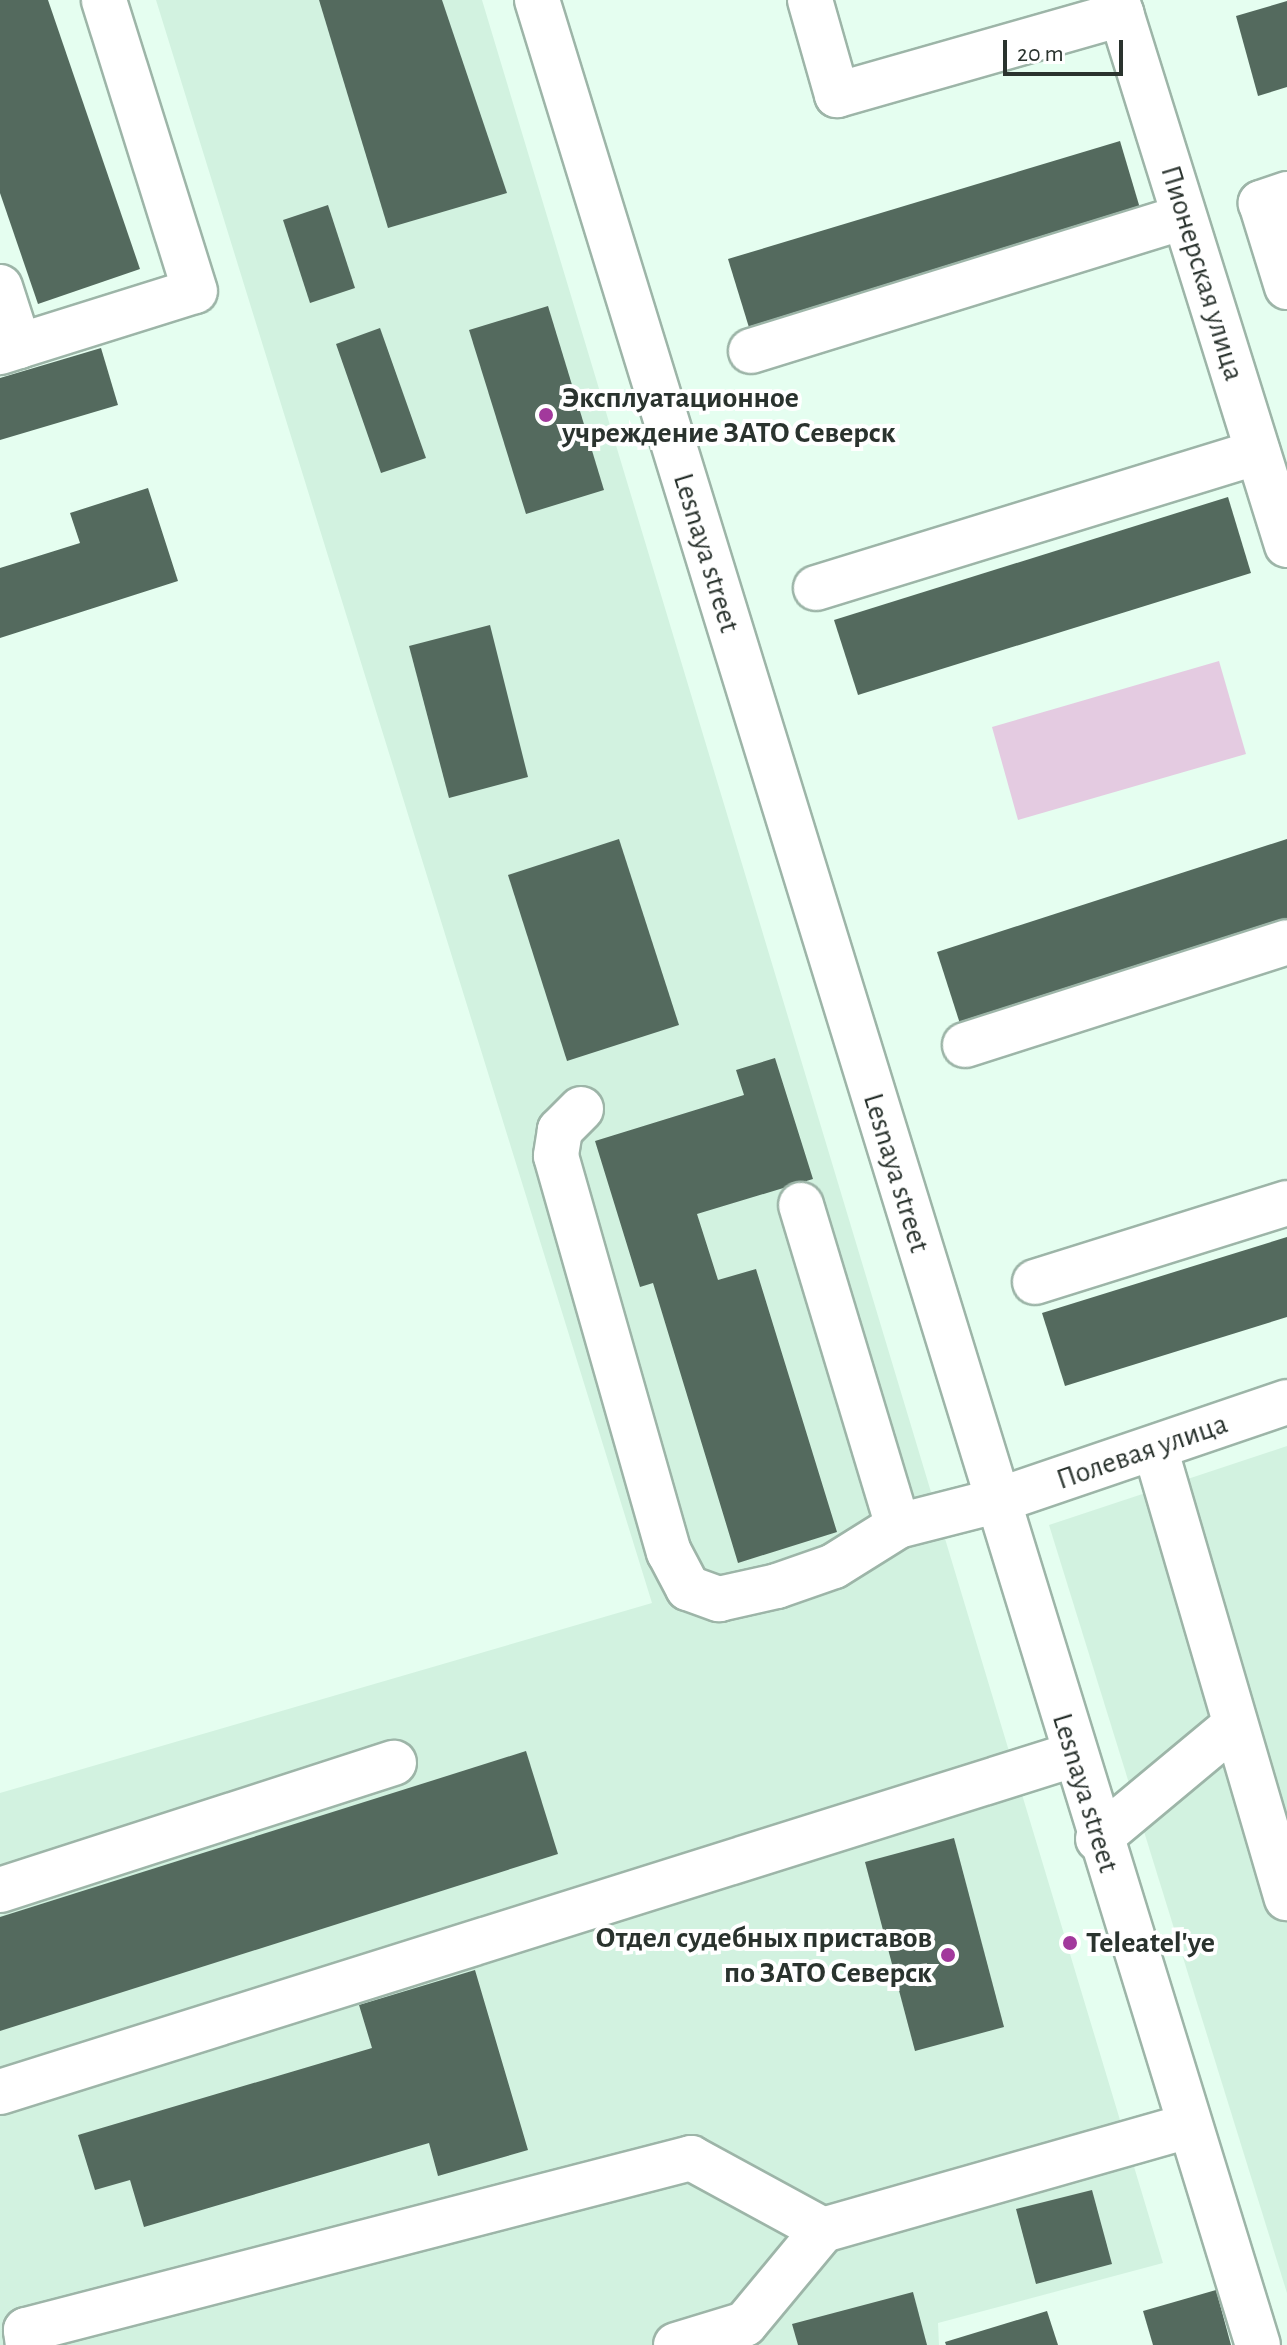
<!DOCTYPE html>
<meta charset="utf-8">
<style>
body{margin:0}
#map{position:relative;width:1287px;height:2345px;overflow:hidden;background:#e5fef0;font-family:"Alegreya Sans",sans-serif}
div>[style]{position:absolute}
.built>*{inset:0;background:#d2f2e0}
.green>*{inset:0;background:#e4cbe1}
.building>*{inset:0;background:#546a5e}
.roads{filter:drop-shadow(2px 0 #9db5a8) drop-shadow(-2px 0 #9db5a8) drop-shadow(0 2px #9db5a8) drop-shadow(0 -2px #9db5a8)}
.minor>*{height:44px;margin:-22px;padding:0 22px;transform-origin:22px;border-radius:22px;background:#fff}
.major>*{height:44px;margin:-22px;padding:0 22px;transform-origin:22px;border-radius:22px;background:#fff}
.dots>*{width:22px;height:22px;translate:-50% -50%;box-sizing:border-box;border:4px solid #fff;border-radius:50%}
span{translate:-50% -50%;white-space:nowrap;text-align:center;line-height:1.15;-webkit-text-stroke:8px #fff;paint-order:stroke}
.street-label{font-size:30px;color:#2a332e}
.poi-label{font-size:30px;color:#2a332e;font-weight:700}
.left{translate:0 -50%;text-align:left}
.right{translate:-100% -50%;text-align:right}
.scale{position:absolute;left:1003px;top:40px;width:120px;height:36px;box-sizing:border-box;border:4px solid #2a332e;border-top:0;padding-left:10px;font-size:24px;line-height:28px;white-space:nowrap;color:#2a332e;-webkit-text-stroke:6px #fff;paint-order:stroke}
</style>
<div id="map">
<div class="built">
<i style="clip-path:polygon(156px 0,482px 0,1163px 2263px,938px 2323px,939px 2345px,0 2345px,0 1793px,652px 1603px)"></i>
<i style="clip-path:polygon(1287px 1446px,1287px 2293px,1049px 1525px)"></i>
</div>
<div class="green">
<i style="clip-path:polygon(1219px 661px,1246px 754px,1018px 820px,992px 727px)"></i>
</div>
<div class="building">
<i style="clip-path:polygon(0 0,48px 0,140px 269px,38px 304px,0 193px)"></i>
<i style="clip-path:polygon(319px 0,442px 0,507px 193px,388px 228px)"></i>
<i style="clip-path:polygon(1287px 1px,1287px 87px,1258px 96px,1236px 16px)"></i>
<i style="clip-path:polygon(1120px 141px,1142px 215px,751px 334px,728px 259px)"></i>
<i style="clip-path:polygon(328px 205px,355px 288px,310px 303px,283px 220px)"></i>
<i style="clip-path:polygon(548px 306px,604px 490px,526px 514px,469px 330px)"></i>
<i style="clip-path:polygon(380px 328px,426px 458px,381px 473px,336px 344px)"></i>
<i style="clip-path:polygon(101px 348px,118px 405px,0 440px,0 378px)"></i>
<i style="clip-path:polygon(148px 488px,178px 581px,0 638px,0 568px,80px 543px,70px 513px)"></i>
<i style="clip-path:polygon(1228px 497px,1251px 573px,858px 695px,834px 620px)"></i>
<i style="clip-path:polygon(490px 625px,528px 777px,449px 798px,409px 646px)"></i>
<i style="clip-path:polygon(619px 839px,679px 1025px,567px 1061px,508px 875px)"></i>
<i style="clip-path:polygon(1287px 839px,1287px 926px,962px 1030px,937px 952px)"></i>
<i style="clip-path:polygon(775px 1058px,813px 1179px,697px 1214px,718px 1280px,756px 1269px,837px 1532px,738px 1563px,653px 1283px,640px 1287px,595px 1141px,744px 1095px,736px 1070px)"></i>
<i style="clip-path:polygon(1287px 1237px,1287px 1317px,1065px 1386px,1042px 1313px)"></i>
<i style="clip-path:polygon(526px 1751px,558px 1854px,0 2031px,0 1917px)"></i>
<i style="clip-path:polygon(954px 1838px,1004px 2027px,915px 2051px,865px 1862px)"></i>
<i style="clip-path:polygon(475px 1970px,528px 2150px,438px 2176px,429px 2143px,144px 2227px,130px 2180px,95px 2190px,78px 2135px,372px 2048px,359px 2005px)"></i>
<i style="clip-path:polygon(1092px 2190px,1112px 2264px,1036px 2284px,1016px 2209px)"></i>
<i style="clip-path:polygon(1216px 2290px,1231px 2345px,1153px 2345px,1143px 2311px)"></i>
<i style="clip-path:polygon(913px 2292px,927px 2345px,798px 2345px,792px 2324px)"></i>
<i style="clip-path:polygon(1047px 2311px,1058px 2345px,946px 2345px,945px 2342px)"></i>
</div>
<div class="roads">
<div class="minor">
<i style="left:810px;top:0;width:99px;rotate:74.1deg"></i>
<i style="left:837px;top:95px;width:296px;rotate:-15.9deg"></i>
<i style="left:1117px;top:0;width:571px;rotate:72.68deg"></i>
<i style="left:1287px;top:194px;width:28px;rotate:161deg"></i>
<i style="left:1261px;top:203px;width:88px;rotate:72.8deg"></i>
<i style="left:0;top:287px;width:62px;rotate:72.1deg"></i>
<i style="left:19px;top:346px;width:20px;rotate:162deg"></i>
<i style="left:19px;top:346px;width:184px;rotate:-17.4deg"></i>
<i style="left:195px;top:291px;width:305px;rotate:-107.4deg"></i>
<i style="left:751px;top:351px;width:453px;rotate:-17.2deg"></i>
<i style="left:816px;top:588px;width:462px;rotate:-17.1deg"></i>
<i style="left:965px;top:1045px;width:338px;rotate:-17.7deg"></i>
<i style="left:581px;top:1109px;width:30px;rotate:135deg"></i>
<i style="left:560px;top:1130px;width:26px;rotate:99deg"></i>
<i style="left:556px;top:1156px;width:412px;rotate:74.1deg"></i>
<i style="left:669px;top:1552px;width:41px;rotate:62.2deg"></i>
<i style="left:688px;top:1588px;width:33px;rotate:20deg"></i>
<i style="left:719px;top:1599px;width:59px;rotate:-12.6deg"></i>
<i style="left:777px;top:1586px;width:60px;rotate:-19.3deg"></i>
<i style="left:834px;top:1566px;width:75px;rotate:-32deg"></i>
<i style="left:898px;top:1526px;width:101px;rotate:-14.3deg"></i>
<i style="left:996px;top:1501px;width:307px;rotate:-18.8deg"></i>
<i style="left:801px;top:1205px;width:335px;rotate:73.2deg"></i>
<i style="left:1035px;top:1282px;width:264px;rotate:-17.4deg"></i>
<i style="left:1155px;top:1448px;width:469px;rotate:73.7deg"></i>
<i style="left:1098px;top:1839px;width:178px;rotate:-39.8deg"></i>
<i style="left:0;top:1890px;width:414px;rotate:-17.9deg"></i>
<i style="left:0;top:2092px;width:1125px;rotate:-17.44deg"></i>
<i style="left:28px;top:2345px;width:15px;rotate:-98deg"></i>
<i style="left:26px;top:2330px;width:687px;rotate:-14.5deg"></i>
<i style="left:691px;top:2158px;width:150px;rotate:28.6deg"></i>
<i style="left:823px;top:2230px;width:380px;rotate:-15.9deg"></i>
<i style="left:676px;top:2345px;width:72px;rotate:-16.9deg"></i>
<i style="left:745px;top:2324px;width:122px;rotate:-50.3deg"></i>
</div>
<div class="major">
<i style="left:537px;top:0;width:2453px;rotate:72.91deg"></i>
</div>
</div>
<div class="dots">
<i style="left:546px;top:415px;background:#a2399c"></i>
<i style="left:1070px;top:1943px;background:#a2399c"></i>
<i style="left:948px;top:1955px;background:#a2399c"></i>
</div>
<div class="street-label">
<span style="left:1202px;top:273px;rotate:73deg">Пионерская улица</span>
<span style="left:706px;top:553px;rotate:73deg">Lesnaya street</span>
<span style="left:896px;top:1173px;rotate:73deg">Lesnaya street</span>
<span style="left:1142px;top:1452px;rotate:-19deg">Полевая улица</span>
<span style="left:1085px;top:1793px;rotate:73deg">Lesnaya street</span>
</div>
<div class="poi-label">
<span class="left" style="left:562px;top:415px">Эксплуатационное<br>учреждение ЗАТО Северск</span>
<span class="right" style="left:932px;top:1955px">Отдел судебных приставов<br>по ЗАТО Северск</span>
<span class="left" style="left:1086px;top:1943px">Teleatel'ye</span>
</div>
<div class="scale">20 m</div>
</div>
